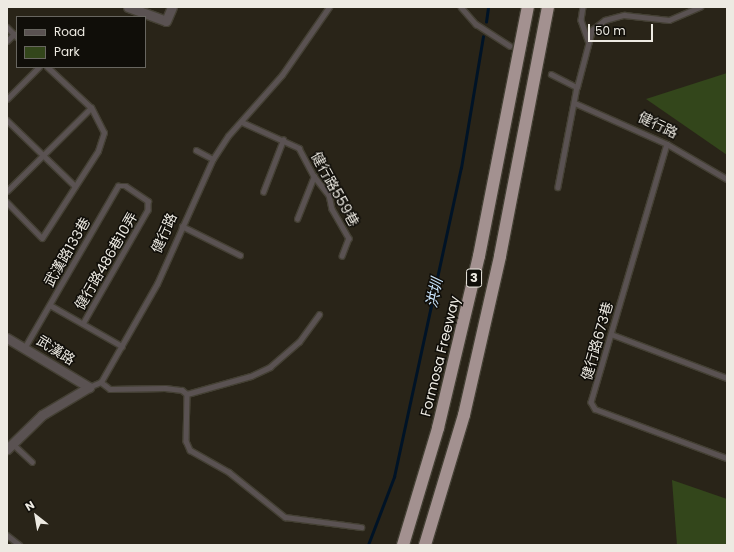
<!DOCTYPE html>
<meta charset="utf-8">
<style>
body{margin:0}
#map{position:relative;width:734px;height:552px;overflow:hidden;background:#292418;font-family:Poppins,"Noto Sans TC",sans-serif}
div>[style]{position:absolute}
.green>*{inset:0;background:#33461b}
.stream>*{height:2.5px;margin:-1.25px;padding:0 1.25px;transform-origin:1.25px;border-radius:1.25px;background:#001326}
.roads{filter:drop-shadow(1px 0 #444034) drop-shadow(-1px 0 #444034) drop-shadow(0 1px #444034) drop-shadow(0 -1px #444034)}
.lane>*{height:4.5px;margin:-2.25px;padding:0 2.25px;transform-origin:2.25px;border-radius:2.25px;background:#5a5252}
.street>*{height:9px;margin:-4.5px;padding:0 4.5px;transform-origin:4.5px;border-radius:4.5px;background:#5a5252}
.highway>*{height:12px;margin:-6px;padding:0 6px;transform-origin:6px;border-radius:6px;background:#a39190}
span{translate:-50% -50%;white-space:nowrap;text-align:center;line-height:1.15;-webkit-text-stroke:3px #100e09;paint-order:stroke}
.shield-label span{padding:1px 3px;background:#100e09;border:1px solid;border-radius:3px;-webkit-text-stroke-width:0}
.shield-label{font-size:13px;color:#edeae2;font-weight:700}
.street-label{font-size:14px;color:#edeae2}
.water-label{font-size:15px;color:#c6e1f9;font-style:italic}
.frame{position:absolute;inset:0;border:8px solid #edeae2;pointer-events:none}
.legend{position:absolute;left:16px;top:16px;width:130px;height:52px;box-sizing:border-box;background:#100e09;border:1px solid #686660;margin:0;padding:5px 7px;list-style:none;font-size:12px;color:#edeae2}
.legend li{display:flex;align-items:center;gap:8px;height:20px}
.legend b{width:20px;border:1px solid #686660}
.north{position:absolute;left:16px;top:496px;width:40px;height:40px;-webkit-text-stroke:3px #100e09;paint-order:stroke;rotate:329deg;font-size:11px;font-weight:700;line-height:16px;text-align:center;color:#edeae2}
.north::after{content:'';display:block;margin:auto;width:14px;height:18px;background:#edeae2;clip-path:polygon(50% 0,100% 100%,50% 72%,0 100%)}
.scale{position:absolute;left:588px;top:24px;width:65px;height:18px;box-sizing:border-box;border:2px solid #edeae2;border-top:0;padding-left:5px;font-size:12px;line-height:14px;white-space:nowrap;color:#edeae2;-webkit-text-stroke:3px #100e09;paint-order:stroke}
</style>
<div id="map">
<div class="green">
<i style="clip-path:polygon(727px 73px,727px 155px,646px 99px)"></i>
<i style="clip-path:polygon(672px 480px,727px 499px,727px 545px,677px 545px)"></i>
</div>
<div class="stream">
<i style="left:486px;top:22px;width:15px;rotate:-82deg"></i>
<i style="left:368px;top:545px;width:73px;rotate:-69.1deg"></i>
<i style="left:394px;top:477px;width:316px;rotate:-77.8deg"></i>
<i style="left:461px;top:168px;width:133px;rotate:-80.5deg"></i>
</div>
<div class="roads">
<div class="lane">
<i style="left:461px;top:7px;width:23px;rotate:49deg"></i>
<i style="left:476px;top:24px;width:40px;rotate:32.9deg"></i>
<i style="left:583px;top:7px;width:13px;rotate:99deg"></i>
<i style="left:581px;top:20px;width:21px;rotate:71deg"></i>
<i style="left:7px;top:27px;width:14px;rotate:45deg"></i>
<i style="left:7px;top:41px;width:10px;rotate:-45deg"></i>
<i style="left:551px;top:74px;width:29px;rotate:27deg"></i>
<i style="left:577px;top:87px;width:102px;rotate:100.8deg"></i>
<i style="left:577px;top:87px;width:59px;rotate:-75.3deg"></i>
<i style="left:592px;top:30px;width:16px;rotate:-38deg"></i>
<i style="left:605px;top:20px;width:20px;rotate:-15deg"></i>
<i style="left:624px;top:15px;width:45px;rotate:6.3deg"></i>
<i style="left:669px;top:20px;width:34px;rotate:-23deg"></i>
<i style="left:7px;top:99px;width:45px;rotate:-45deg"></i>
<i style="left:575px;top:103px;width:101px;rotate:24deg"></i>
<i style="left:667px;top:144px;width:69px;rotate:30.3deg"></i>
<i style="left:7px;top:120px;width:95px;rotate:44.1deg"></i>
<i style="left:242px;top:122px;width:63px;rotate:24.5deg"></i>
<i style="left:299px;top:148px;width:32px;rotate:62deg"></i>
<i style="left:314px;top:176px;width:24px;rotate:52deg"></i>
<i style="left:329px;top:195px;width:14px;rotate:78deg"></i>
<i style="left:332px;top:209px;width:34px;rotate:60deg"></i>
<i style="left:349px;top:238px;width:19px;rotate:111deg"></i>
<i style="left:667px;top:144px;width:269px;rotate:106.4deg"></i>
<i style="left:591px;top:402px;width:8px;rotate:60deg"></i>
<i style="left:595px;top:409px;width:141px;rotate:20.4deg"></i>
<i style="left:196px;top:150px;width:19px;rotate:28deg"></i>
<i style="left:7px;top:191px;width:118px;rotate:-44.7deg"></i>
<i style="left:91px;top:108px;width:60px;rotate:-137deg"></i>
<i style="left:263px;top:192px;width:56px;rotate:-69deg"></i>
<i style="left:7px;top:202px;width:50px;rotate:45.8deg"></i>
<i style="left:42px;top:238px;width:103px;rotate:-57.2deg"></i>
<i style="left:98px;top:151px;width:19px;rotate:-72deg"></i>
<i style="left:104px;top:133px;width:28px;rotate:-117deg"></i>
<i style="left:297px;top:219px;width:46px;rotate:-68.4deg"></i>
<i style="left:182px;top:226px;width:65px;rotate:26.6deg"></i>
<i style="left:50px;top:305px;width:83px;rotate:29.7deg"></i>
<i style="left:611px;top:334px;width:124px;rotate:20.8deg"></i>
<i style="left:25px;top:347px;width:186px;rotate:-60deg"></i>
<i style="left:118px;top:186px;width:8px"></i>
<i style="left:126px;top:186px;width:27px;rotate:34deg"></i>
<i style="left:148px;top:201px;width:9px;rotate:90deg"></i>
<i style="left:148px;top:210px;width:129px;rotate:119.7deg"></i>
<i style="left:101px;top:382px;width:11px;rotate:38deg"></i>
<i style="left:110px;top:389px;width:55px;rotate:-1deg"></i>
<i style="left:165px;top:388px;width:17px;rotate:7deg"></i>
<i style="left:182px;top:390px;width:6px;rotate:39deg"></i>
<i style="left:89px;top:387px;width:13px;rotate:-23deg"></i>
<i style="left:101px;top:382px;width:113px;rotate:-60.3deg"></i>
<i style="left:157px;top:284px;width:137px;rotate:-65.9deg"></i>
<i style="left:213px;top:159px;width:27px;rotate:-57deg"></i>
<i style="left:228px;top:136px;width:81px;rotate:-48.5deg"></i>
<i style="left:282px;top:75px;width:83px;rotate:-55.3deg"></i>
<i style="left:187px;top:394px;width:47px;rotate:91.2deg"></i>
<i style="left:186px;top:441px;width:10px;rotate:66deg"></i>
<i style="left:190px;top:450px;width:45px;rotate:29.4deg"></i>
<i style="left:229px;top:472px;width:72px;rotate:38.8deg"></i>
<i style="left:285px;top:517px;width:77px;rotate:7.5deg"></i>
<i style="left:187px;top:394px;width:66px;rotate:-15.7deg"></i>
<i style="left:251px;top:376px;width:21px;rotate:-25deg"></i>
<i style="left:270px;top:367px;width:38px;rotate:-41deg"></i>
<i style="left:299px;top:342px;width:34px;rotate:-54deg"></i>
<i style="left:13px;top:444px;width:26px;rotate:43deg"></i>
<i style="left:7px;top:535px;width:16px;rotate:38deg"></i>
</div>
<div class="street">
<i style="left:128px;top:7px;width:40px;rotate:20.2deg"></i>
<i style="left:166px;top:21px;width:15px;rotate:-67deg"></i>
<i style="left:7px;top:338px;width:96px;rotate:30.9deg"></i>
<i style="left:89px;top:387px;width:55px;rotate:149.2deg"></i>
<i style="left:42px;top:415px;width:49px;rotate:135.8deg"></i>
</div>
<div class="highway">
<i style="left:403px;top:545px;width:122px;rotate:-73.3deg"></i>
<i style="left:438px;top:428px;width:177px;rotate:-76.6deg"></i>
<i style="left:479px;top:256px;width:254px;rotate:-78.9deg"></i>
<i style="left:425px;top:545px;width:136px;rotate:-73.3deg"></i>
<i style="left:464px;top:415px;width:163px;rotate:-77.2deg"></i>
<i style="left:500px;top:256px;width:254px;rotate:-79.1deg"></i>
</div>
</div>
<div class="shield-label">
<span style="left:474px;top:278px">3</span>
</div>
<div class="street-label">
<span style="left:658px;top:125px;rotate:25deg">健行路</span>
<span style="left:335px;top:189px;rotate:61deg">健行路559巷</span>
<span style="left:164px;top:233px;rotate:-66deg">健行路</span>
<span style="left:67px;top:252px;rotate:-60deg">武漢路133巷</span>
<span style="left:106px;top:261px;rotate:-60deg">健行路486巷10弄</span>
<span style="left:597px;top:341px;rotate:-74deg">健行路673巷</span>
<span style="left:56px;top:350px;rotate:32deg">武漢路</span>
<span style="left:440px;top:356px;rotate:-76deg">Formosa Freeway</span>
</div>
<div class="water-label">
<span style="left:434px;top:293px;rotate:-78deg">洪圳</span>
</div>
<div class="frame"></div>
<ul class="legend">
<li><b style="height:5px;background:#5a5252"></b>Road</li>
<li><b style="height:11px;background:#33461b"></b>Park</li>
</ul>
<div class="north">N</div>
<div class="scale">50 m</div>
</div>
